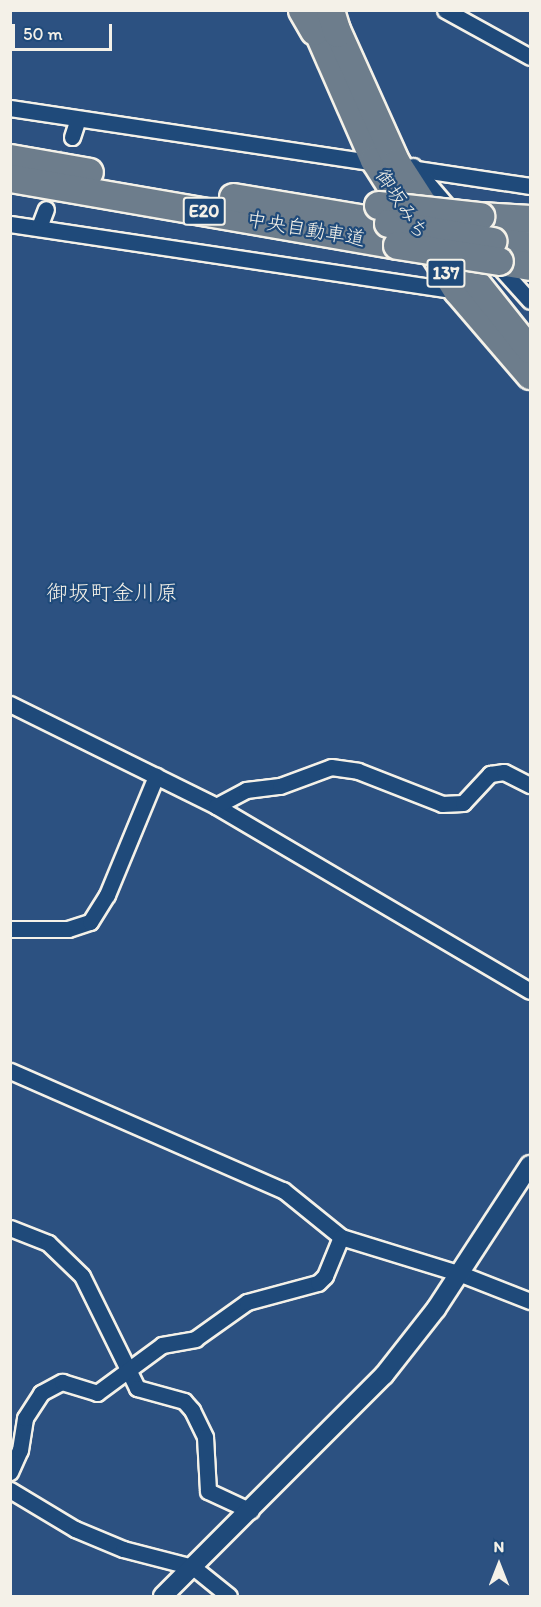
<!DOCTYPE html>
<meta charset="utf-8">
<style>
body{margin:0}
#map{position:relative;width:541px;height:1607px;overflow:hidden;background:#2c5181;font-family:Itim,"Klee One",sans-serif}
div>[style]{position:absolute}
.minor-tunnel>*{height:15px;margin-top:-7.5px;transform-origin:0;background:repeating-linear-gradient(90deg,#4a6990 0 15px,transparent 0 23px)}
.roads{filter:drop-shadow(2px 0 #f4f1e8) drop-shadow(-2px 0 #f4f1e8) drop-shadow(0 2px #f4f1e8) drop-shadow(0 -2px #f4f1e8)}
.minor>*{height:15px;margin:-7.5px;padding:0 7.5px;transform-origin:7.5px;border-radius:7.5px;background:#1f4a7a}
.tertiary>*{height:18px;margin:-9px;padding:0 9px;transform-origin:9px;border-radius:9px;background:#1f4a7a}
.trunk>*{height:26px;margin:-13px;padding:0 13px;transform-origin:13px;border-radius:13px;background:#6d7d8c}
.motorway>*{height:27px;margin:-13.5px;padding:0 13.5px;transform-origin:13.5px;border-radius:13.5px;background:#6d7d8c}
.bridges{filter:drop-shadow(2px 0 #f4f1e8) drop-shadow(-2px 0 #f4f1e8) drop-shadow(0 2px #f4f1e8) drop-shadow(0 -2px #f4f1e8)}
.motorway-bridge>*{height:27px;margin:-13.5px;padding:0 13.5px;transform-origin:13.5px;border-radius:13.5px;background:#6d7d8c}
span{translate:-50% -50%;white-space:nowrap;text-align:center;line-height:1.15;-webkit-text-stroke:4.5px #1f4a7a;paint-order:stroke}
.shield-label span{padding:2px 4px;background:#1f4a7a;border:2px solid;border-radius:4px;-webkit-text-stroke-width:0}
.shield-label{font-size:18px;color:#f4f1e8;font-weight:700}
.street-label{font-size:20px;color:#f4f1e8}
.quarter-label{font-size:22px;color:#f4f1e8}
.frame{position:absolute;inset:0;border:12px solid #f4f1e8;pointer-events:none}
.north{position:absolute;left:469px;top:1535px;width:60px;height:60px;-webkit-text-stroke:4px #1f4a7a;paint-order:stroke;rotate:0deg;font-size:16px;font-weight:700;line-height:24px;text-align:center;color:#f4f1e8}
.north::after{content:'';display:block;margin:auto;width:21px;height:27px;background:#f4f1e8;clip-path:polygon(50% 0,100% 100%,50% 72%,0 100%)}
.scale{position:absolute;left:12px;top:24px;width:100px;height:27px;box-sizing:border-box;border:3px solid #f4f1e8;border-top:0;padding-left:8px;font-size:18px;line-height:21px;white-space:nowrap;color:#f4f1e8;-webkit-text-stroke:4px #1f4a7a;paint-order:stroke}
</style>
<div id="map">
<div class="minor-tunnel">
<i style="left:46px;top:209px;width:77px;rotate:-70.1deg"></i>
</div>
<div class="roads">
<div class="minor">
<i style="left:445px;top:10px;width:97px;rotate:28.9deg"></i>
<i style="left:10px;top:108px;width:526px;rotate:8.53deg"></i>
<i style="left:72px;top:137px;width:19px;rotate:-72deg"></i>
<i style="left:413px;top:166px;width:63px;rotate:49.5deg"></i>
<i style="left:10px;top:224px;width:452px;rotate:8.5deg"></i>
<i style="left:39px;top:227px;width:19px;rotate:-69deg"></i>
<i style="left:495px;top:262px;width:52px;rotate:48.1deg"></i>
<i style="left:10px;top:704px;width:230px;rotate:26.3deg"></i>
<i style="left:216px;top:806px;width:364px;rotate:30.5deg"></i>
<i style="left:216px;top:806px;width:34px;rotate:-28deg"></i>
<i style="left:246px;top:790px;width:34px;rotate:-7deg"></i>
<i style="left:280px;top:786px;width:54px;rotate:-20.4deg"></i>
<i style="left:331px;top:767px;width:27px;rotate:8deg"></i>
<i style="left:358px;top:771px;width:90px;rotate:21.4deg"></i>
<i style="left:442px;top:804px;width:21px;rotate:-3deg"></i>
<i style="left:463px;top:803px;width:40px;rotate:-47deg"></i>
<i style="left:490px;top:774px;width:14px;rotate:-8deg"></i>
<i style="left:504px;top:772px;width:29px;rotate:27deg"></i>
<i style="left:10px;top:929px;width:58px"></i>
<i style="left:68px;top:929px;width:23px;rotate:-18deg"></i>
<i style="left:90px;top:922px;width:32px;rotate:-58deg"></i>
<i style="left:107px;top:895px;width:129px;rotate:-67.6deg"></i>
<i style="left:10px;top:1071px;width:298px;rotate:23.6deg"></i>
<i style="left:283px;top:1190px;width:75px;rotate:39deg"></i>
<i style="left:341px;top:1237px;width:126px;rotate:17.1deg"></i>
<i style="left:461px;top:1274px;width:74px;rotate:21.4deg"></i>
<i style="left:10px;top:1228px;width:41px;rotate:21.5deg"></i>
<i style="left:48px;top:1243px;width:47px;rotate:44.1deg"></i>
<i style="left:82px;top:1276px;width:125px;rotate:63.8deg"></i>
<i style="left:137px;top:1388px;width:49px;rotate:15.5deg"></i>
<i style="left:184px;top:1401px;width:12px;rotate:48deg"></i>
<i style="left:192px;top:1410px;width:30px;rotate:64deg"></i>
<i style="left:205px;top:1437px;width:54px;rotate:86.8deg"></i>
<i style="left:208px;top:1491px;width:47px;rotate:24.9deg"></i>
<i style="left:10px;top:1472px;width:24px;rotate:-66deg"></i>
<i style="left:20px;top:1450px;width:32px;rotate:-81deg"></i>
<i style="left:25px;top:1418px;width:30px;rotate:-57deg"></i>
<i style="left:41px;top:1393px;width:24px;rotate:-28deg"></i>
<i style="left:62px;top:1382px;width:37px;rotate:17deg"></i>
<i style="left:97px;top:1393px;width:81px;rotate:-36.4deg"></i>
<i style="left:162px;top:1345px;width:34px;rotate:-10deg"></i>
<i style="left:195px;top:1339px;width:64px;rotate:-35.4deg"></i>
<i style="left:247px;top:1302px;width:73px;rotate:-15deg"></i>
<i style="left:318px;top:1283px;width:10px;rotate:-45deg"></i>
<i style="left:325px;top:1276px;width:42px;rotate:-67.7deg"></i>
<i style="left:10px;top:1490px;width:76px;rotate:31deg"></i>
<i style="left:75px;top:1529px;width:52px;rotate:22.6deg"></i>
<i style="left:123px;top:1549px;width:72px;rotate:14.4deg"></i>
<i style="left:193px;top:1567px;width:46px;rotate:38.9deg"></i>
</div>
<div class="tertiary">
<i style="left:163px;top:1596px;width:313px;rotate:-45deg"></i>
<i style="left:384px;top:1375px;width:84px;rotate:-51.8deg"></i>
<i style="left:436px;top:1309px;width:172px;rotate:-56.9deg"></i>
</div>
<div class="trunk">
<i style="left:308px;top:10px;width:164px;rotate:66.3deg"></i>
<i style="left:374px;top:160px;width:155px;rotate:57.6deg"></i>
<i style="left:457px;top:291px;width:112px;rotate:49.3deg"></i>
<i style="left:329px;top:12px;width:166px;rotate:65.8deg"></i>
<i style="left:397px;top:163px;width:124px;rotate:57.2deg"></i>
<i style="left:464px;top:267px;width:106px;rotate:51.5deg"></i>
</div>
<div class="motorway">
<i style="left:302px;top:10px;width:24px;rotate:60deg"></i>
<i style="left:330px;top:10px;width:24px;rotate:73deg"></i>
<i style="left:10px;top:158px;width:80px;rotate:10deg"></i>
<i style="left:10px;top:178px;width:393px;rotate:9.8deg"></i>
<i style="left:233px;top:197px;width:157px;rotate:9.5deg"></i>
<i style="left:480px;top:216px;width:50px;rotate:3.4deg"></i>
<i style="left:492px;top:241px;width:38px;rotate:7deg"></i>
<i style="left:499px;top:261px;width:31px;rotate:9deg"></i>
</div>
</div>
<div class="bridges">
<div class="motorway-bridge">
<i style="left:378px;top:205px;width:103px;rotate:6.2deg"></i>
<i style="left:388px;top:223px;width:106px;rotate:9.8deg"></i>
<i style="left:397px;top:245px;width:103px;rotate:8.9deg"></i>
</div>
</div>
<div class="shield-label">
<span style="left:204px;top:211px">E20</span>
<span style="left:446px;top:273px">137</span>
</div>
<div class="street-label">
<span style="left:402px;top:204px;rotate:57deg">御坂みち</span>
<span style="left:306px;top:229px;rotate:10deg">中央自動車道</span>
</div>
<div class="quarter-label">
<span style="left:112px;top:593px">御坂町金川原</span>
</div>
<div class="frame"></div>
<div class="north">N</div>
<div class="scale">50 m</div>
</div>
